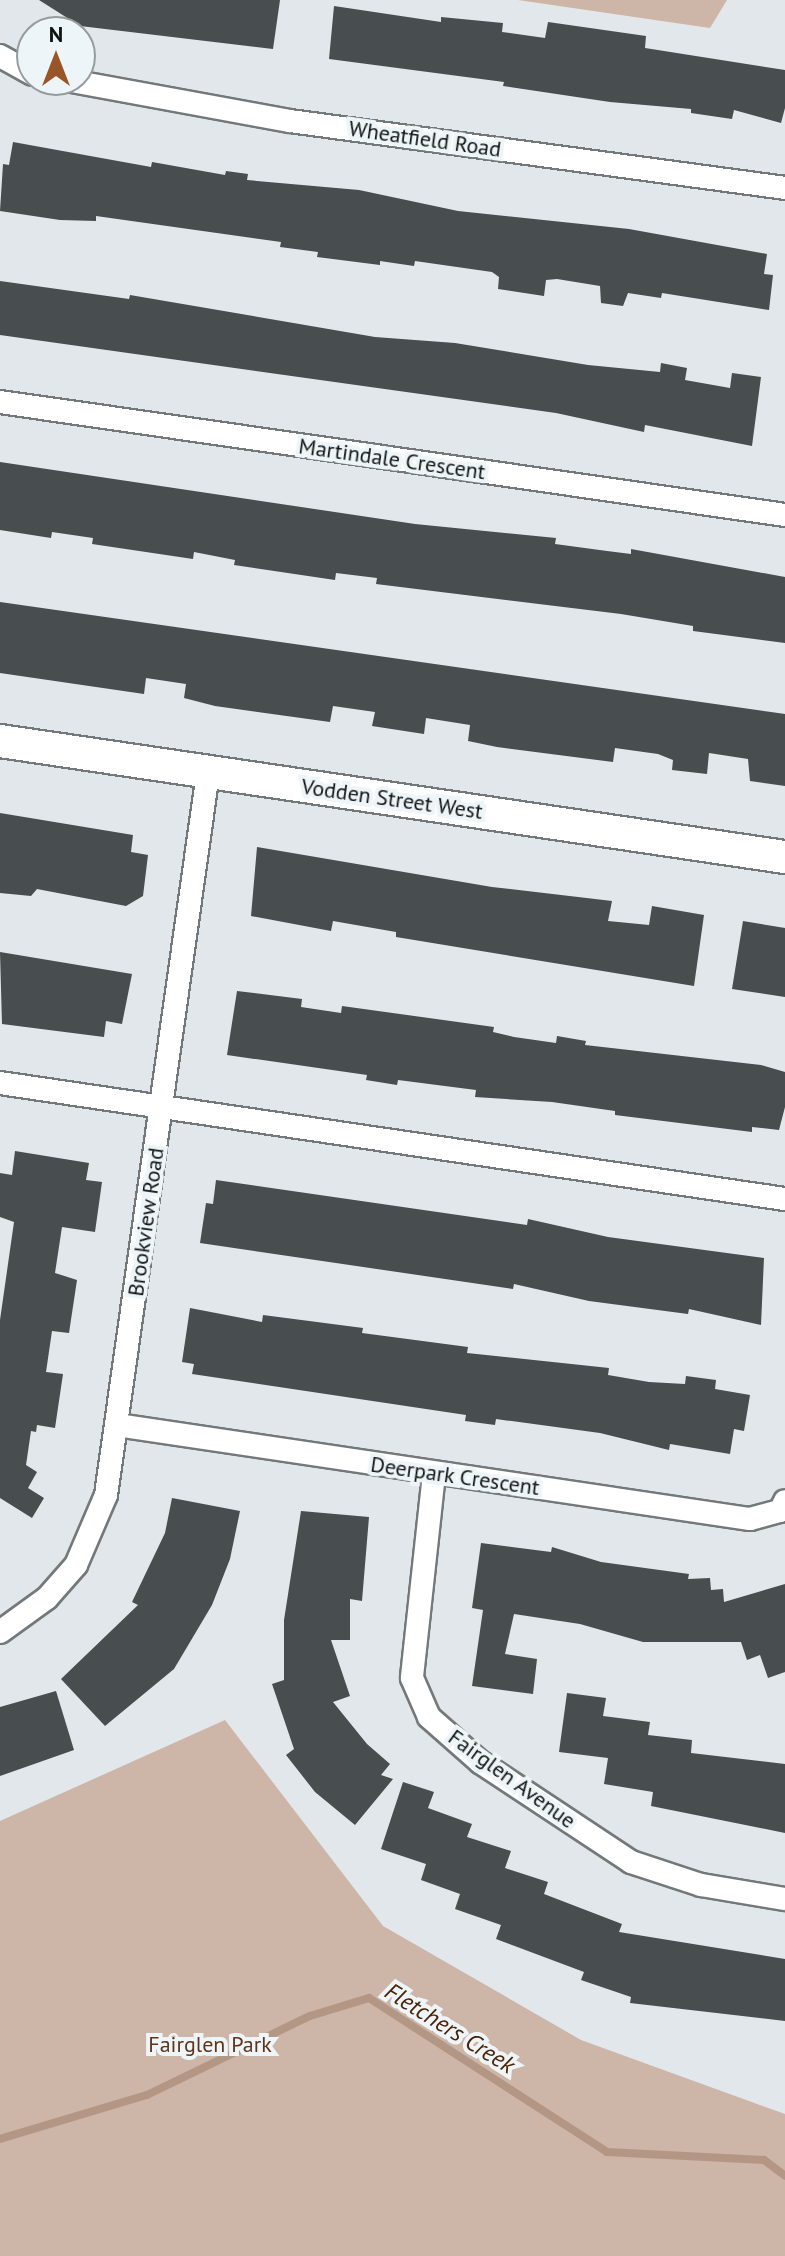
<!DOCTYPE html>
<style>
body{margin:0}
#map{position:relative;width:785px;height:2256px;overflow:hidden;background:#e1e7ea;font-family:"PT Sans",sans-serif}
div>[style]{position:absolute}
.green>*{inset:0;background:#cdb5a7}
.stream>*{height:8px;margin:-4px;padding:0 4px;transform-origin:4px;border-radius:4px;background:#b49684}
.building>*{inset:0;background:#484d4f}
.roads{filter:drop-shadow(2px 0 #73797b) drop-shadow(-2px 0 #73797b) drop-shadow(0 2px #73797b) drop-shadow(0 -2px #73797b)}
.street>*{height:22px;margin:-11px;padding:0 11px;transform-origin:11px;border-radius:11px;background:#fff}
.secondary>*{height:32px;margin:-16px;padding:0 16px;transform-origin:16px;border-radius:16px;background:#fff}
span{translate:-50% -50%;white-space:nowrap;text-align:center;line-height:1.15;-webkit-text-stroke:8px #eef5f8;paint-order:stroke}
.street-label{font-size:22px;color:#111415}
.park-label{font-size:22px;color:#5f3418}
.water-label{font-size:24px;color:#4c2304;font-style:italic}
.north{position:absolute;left:16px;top:16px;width:80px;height:80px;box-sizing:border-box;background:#eef5f8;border:2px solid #969b9d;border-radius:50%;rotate:0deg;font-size:22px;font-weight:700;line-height:32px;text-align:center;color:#111415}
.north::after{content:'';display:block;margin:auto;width:28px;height:36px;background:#995527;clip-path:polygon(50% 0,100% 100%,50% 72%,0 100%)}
</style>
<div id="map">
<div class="green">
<i style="clip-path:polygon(518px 0,727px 0,710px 28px)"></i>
<i style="clip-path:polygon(225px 1720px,383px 1926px,581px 2040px,785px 2114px,785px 2256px,0 2256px,0 1821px)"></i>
</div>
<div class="stream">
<i style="left:0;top:2139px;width:153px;rotate:-16.7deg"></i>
<i style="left:147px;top:2095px;width:181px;rotate:-25.9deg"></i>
<i style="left:310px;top:2016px;width:62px;rotate:-17deg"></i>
<i style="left:369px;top:1998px;width:283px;rotate:32.9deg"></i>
<i style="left:607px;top:2152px;width:157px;rotate:2.9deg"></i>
<i style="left:764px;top:2160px;width:26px;rotate:37deg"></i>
</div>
<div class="building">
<i style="clip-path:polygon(39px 0,280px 0,273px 49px,80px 26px)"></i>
<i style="clip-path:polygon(334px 6px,441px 22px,441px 17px,503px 23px,502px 32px,545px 38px,548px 22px,646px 36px,645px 48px,785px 70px,785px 108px,781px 123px,734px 110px,732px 119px,691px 113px,691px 109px,610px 102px,503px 86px,504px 82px,329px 59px)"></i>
<i style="clip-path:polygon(13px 142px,151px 167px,152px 162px,225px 175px,226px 171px,248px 174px,247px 180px,359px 190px,458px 211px,629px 229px,767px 254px,764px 274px,773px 275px,769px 310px,662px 293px,661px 298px,628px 293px,623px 306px,601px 303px,600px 286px,557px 279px,546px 280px,544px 296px,498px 289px,499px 277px,492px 272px,415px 261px,414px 266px,380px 261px,380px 265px,317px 257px,318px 252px,280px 247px,281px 242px,96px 216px,96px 221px,60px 220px,0 211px,3px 164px,9px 165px)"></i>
<i style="clip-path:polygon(0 281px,129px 299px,130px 295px,375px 337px,455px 343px,588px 365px,660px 372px,661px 363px,687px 368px,685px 380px,730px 388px,732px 373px,761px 377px,752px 446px,645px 425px,644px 432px,556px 413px,0 335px)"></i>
<i style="clip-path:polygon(0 462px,415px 524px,556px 538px,555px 544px,607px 551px,631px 554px,631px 549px,785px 577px,785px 643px,693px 631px,693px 626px,621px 614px,376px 584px,377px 578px,336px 573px,335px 580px,234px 565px,235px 560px,194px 552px,193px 559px,92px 544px,93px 538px,52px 532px,51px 538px,0 530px)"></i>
<i style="clip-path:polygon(0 602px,785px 714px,785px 786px,750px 781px,748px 759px,709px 753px,707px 774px,672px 770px,673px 760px,658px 754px,615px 748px,613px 762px,497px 747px,468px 741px,470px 725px,426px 718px,424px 734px,372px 726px,375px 712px,333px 706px,330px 722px,215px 706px,184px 698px,186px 684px,146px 678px,144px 694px,0 673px)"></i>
<i style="clip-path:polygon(0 813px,133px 835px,131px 852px,148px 855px,143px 896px,126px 906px,37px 889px,31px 896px,0 893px)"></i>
<i style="clip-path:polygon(257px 847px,492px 887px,612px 901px,608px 921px,649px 925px,652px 906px,704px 915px,694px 986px,396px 937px,396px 932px,333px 921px,331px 931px,251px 916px)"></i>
<i style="clip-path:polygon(743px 921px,785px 928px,785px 997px,732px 989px)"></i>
<i style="clip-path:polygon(0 952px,132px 974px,122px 1024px,106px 1021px,104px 1037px,2px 1024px)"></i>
<i style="clip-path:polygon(237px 991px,302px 999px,301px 1007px,341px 1013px,342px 1006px,494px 1027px,493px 1032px,514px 1037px,556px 1043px,557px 1036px,586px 1041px,585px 1045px,761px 1065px,785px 1072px,785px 1107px,779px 1130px,752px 1127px,752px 1132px,615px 1115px,615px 1111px,552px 1102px,475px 1097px,476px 1090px,398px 1080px,397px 1085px,366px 1080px,367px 1075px,227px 1055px)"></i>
<i style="clip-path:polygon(15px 1151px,89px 1163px,86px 1180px,102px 1182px,95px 1232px,62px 1227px,55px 1273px,77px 1280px,69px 1333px,52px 1331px,46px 1372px,63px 1374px,55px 1428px,37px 1425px,36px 1432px,31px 1431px,26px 1465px,37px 1472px,28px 1488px,44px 1498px,32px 1518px,0 1498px,0 1320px,14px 1222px,0 1217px,0 1173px,12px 1175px)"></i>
<i style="clip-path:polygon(216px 1180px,527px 1225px,528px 1219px,608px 1237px,764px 1258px,761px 1325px,689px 1309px,688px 1314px,589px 1301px,514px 1284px,513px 1289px,200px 1243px,206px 1203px,213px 1204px)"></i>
<i style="clip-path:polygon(190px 1308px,262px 1322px,263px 1315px,363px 1328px,362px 1333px,468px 1347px,467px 1353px,609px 1368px,608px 1375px,649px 1382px,685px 1384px,686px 1376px,716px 1380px,715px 1389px,750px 1395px,744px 1431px,734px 1429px,730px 1454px,670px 1444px,669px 1450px,600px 1433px,496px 1419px,495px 1425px,465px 1421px,466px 1415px,192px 1374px,194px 1364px,182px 1362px)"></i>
<i style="clip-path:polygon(172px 1498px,240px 1511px,230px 1559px,212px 1605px,174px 1669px,105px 1726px,61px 1679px,138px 1605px,132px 1602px,165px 1533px)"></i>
<i style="clip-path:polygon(301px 1511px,369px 1517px,362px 1601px,350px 1599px,350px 1640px,331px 1640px,350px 1696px,333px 1702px,367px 1744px,390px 1764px,381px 1775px,393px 1779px,355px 1825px,315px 1792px,286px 1755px,294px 1749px,272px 1684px,284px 1680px,284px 1620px)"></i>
<i style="clip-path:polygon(481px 1543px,551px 1552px,552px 1547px,601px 1562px,689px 1574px,688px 1579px,710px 1578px,711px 1590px,723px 1589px,724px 1602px,785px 1584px,785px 1672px,768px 1678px,760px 1655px,747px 1660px,741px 1642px,643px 1642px,580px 1624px,514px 1614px,505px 1654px,537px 1659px,533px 1694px,472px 1686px,483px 1610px,472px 1608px)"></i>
<i style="clip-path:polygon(56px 1691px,74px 1750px,0 1776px,0 1707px)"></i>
<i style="clip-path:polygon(567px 1693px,606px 1698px,603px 1716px,650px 1722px,648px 1735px,692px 1740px,691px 1753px,785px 1764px,785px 1833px,651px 1806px,653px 1792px,604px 1784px,608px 1758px,559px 1752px)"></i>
<i style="clip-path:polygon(403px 1782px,434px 1792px,428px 1808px,472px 1824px,467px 1837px,511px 1851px,505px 1868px,548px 1882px,544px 1894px,622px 1924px,619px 1932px,785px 1959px,785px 2021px,630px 2003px,631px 1997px,581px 1980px,584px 1972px,496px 1939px,501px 1925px,455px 1909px,460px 1894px,421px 1880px,426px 1864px,381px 1849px)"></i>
</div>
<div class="roads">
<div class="street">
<i style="left:0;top:56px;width:37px;rotate:29deg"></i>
<i style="left:66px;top:80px;width:228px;rotate:10.4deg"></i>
<i style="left:290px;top:121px;width:500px;rotate:7.7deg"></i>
<i style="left:0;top:402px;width:793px;rotate:8.19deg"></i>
<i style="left:0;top:1083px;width:794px;rotate:8.41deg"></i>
<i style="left:117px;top:1425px;width:640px;rotate:8.45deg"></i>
<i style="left:750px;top:1519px;width:31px;rotate:-15deg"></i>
<i style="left:780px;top:1511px;width:11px;rotate:-63deg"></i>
<i style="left:434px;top:1474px;width:205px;rotate:96.2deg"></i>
<i style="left:412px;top:1678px;width:43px;rotate:66.4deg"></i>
<i style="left:429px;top:1717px;width:68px;rotate:41.4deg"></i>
<i style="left:480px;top:1762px;width:181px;rotate:33.5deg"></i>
<i style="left:631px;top:1862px;width:74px;rotate:18.2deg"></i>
<i style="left:701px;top:1885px;width:85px;rotate:9.5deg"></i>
<i style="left:0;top:1632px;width:58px;rotate:-35.9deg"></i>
<i style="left:47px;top:1598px;width:44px;rotate:-48.7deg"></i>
<i style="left:76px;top:1565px;width:76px;rotate:-66.8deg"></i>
<i style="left:106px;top:1495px;width:729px;rotate:-81.96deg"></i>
</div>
<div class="secondary">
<i style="left:0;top:741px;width:794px;rotate:8.41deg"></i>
</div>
</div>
<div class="street-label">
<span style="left:425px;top:139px;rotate:8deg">Wheatfield Road</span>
<span style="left:392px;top:459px;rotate:8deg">Martindale Crescent</span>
<span style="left:392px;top:799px;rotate:8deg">Vodden Street West</span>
<span style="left:146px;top:1222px;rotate:-82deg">Brookview Road</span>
<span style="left:455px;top:1476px;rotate:8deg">Deerpark Crescent</span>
<span style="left:512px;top:1779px;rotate:36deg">Fairglen Avenue</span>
</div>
<div class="park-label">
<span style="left:210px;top:2045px">Fairglen Park</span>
</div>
<div class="water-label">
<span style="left:450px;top:2028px;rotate:32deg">Fletchers Creek</span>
</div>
<div class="north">N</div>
</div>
